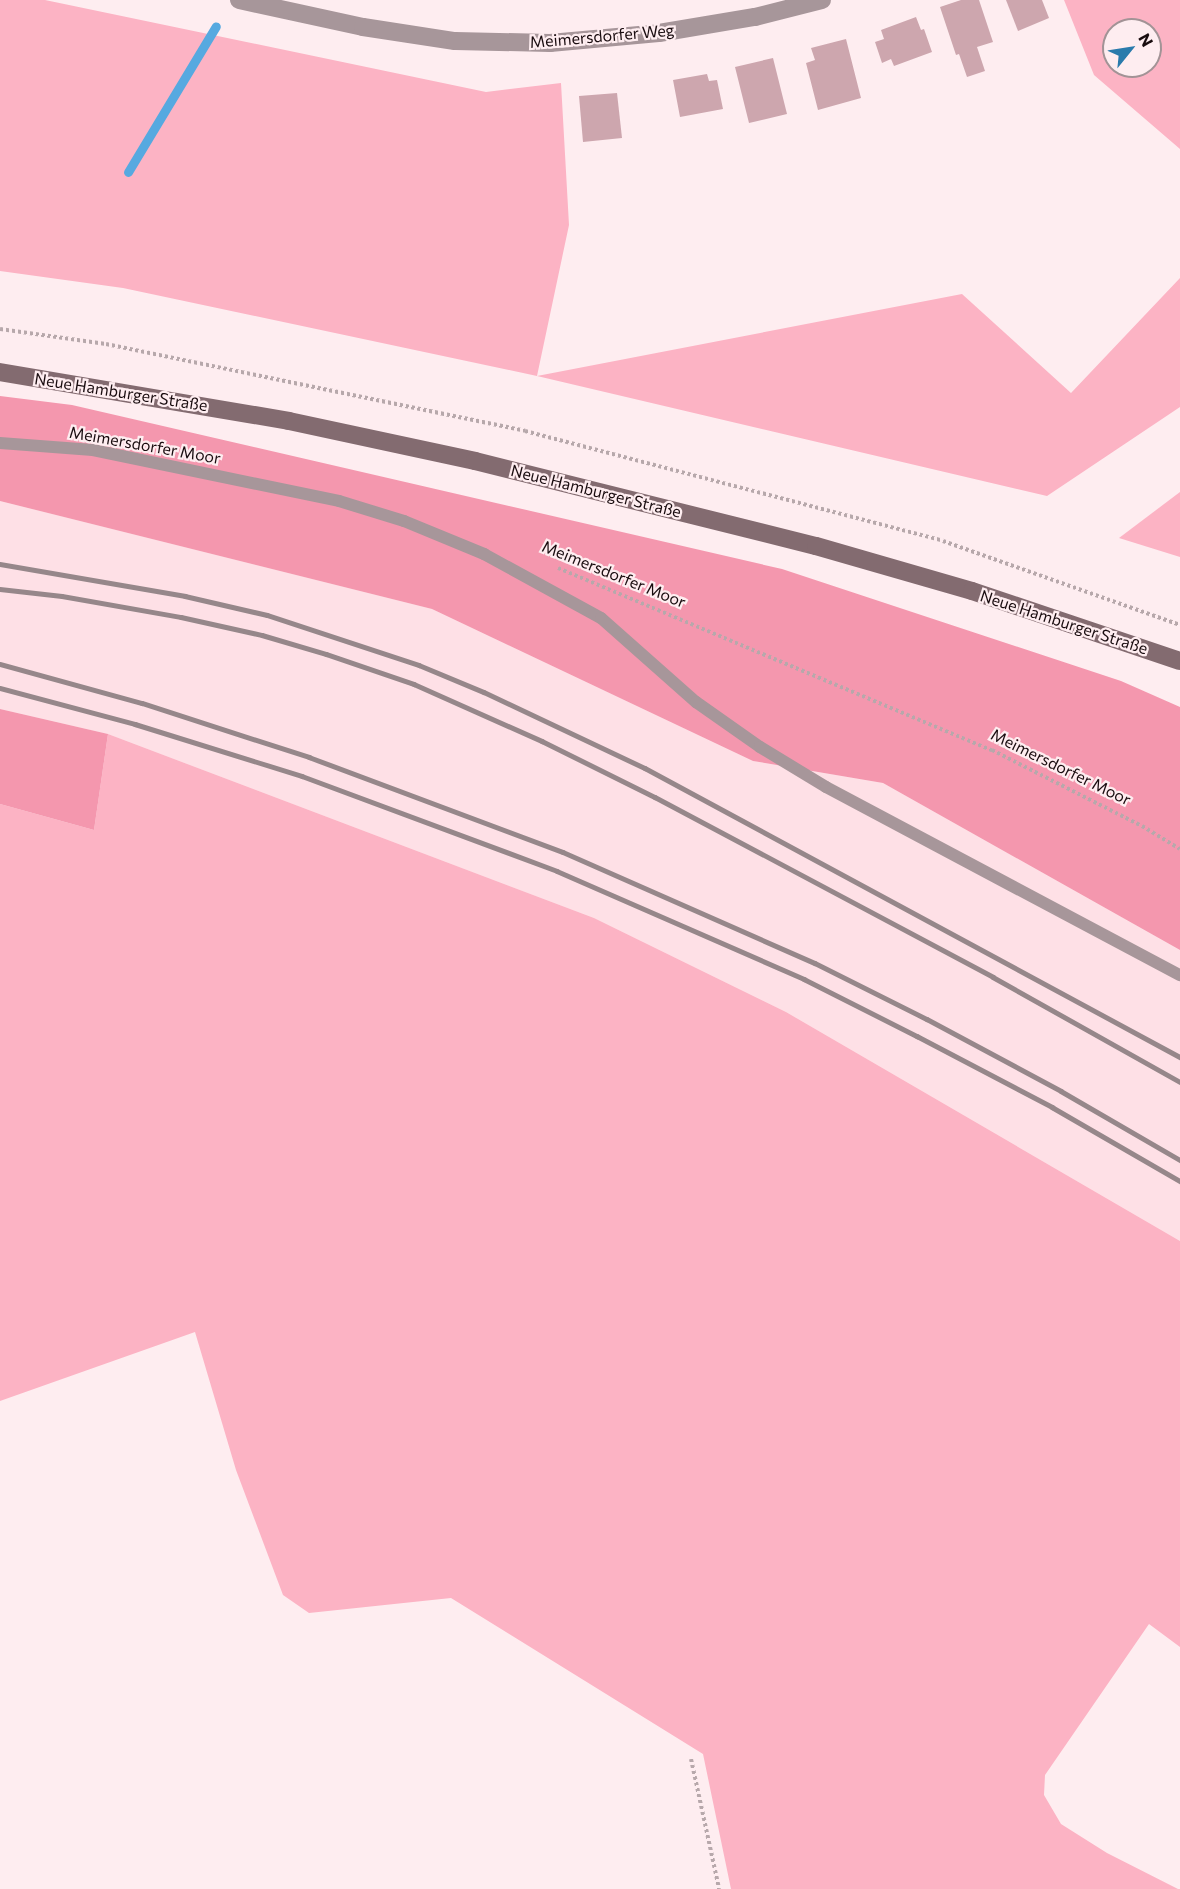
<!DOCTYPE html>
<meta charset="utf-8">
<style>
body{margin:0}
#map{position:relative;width:1180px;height:1889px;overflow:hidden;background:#feedf0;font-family:Commissioner,sans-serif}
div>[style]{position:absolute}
.built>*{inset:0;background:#fee0e6}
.green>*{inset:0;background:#fcb3c4}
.forest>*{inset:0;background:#f497ae}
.stream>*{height:9px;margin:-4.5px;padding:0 4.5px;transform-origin:4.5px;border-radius:4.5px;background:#56a9e0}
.building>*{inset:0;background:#cda6ae}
.path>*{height:4px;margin-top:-2px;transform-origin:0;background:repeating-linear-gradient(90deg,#b7a8ab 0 3px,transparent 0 6px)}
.lane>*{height:12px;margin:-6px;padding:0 6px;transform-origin:6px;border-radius:6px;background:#a7969a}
.street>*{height:18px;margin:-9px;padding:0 9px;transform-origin:9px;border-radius:9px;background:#a7969a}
.secondary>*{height:18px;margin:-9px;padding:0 9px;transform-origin:9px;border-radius:9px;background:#836b70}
.rail>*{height:4.5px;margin:-2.25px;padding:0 2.25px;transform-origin:2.25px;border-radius:2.25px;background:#96878a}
span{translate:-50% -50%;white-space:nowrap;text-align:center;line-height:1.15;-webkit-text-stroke:4.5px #feedf0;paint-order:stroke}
.street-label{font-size:16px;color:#190c0f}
.north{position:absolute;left:1102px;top:18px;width:60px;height:60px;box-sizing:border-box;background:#feedf0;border:2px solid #a29396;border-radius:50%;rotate:60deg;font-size:16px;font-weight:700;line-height:24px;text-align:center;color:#190c0f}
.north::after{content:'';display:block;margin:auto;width:21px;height:27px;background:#2a7bac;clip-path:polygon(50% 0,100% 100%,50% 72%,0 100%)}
</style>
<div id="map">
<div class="built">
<i style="clip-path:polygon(0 501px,432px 609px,753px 761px,883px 783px,1180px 950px,1180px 1241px,786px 1012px,594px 918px,108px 734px,0 709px)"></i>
</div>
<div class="green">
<i style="clip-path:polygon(0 0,45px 0,486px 92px,561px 83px,569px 225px,537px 376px,962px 294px,1071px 393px,1180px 278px,1180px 407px,1047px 496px,537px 376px,123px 288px,0 271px)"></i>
<i style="clip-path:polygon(evenodd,1064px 0,1180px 0,1180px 149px,1094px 75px,1064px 0,1114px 30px,1150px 30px,1150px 66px,1114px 66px,1114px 30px)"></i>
<i style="clip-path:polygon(1180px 492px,1180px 557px,1119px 538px)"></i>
<i style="clip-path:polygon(108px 734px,594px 918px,786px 1012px,1180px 1241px,1180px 1647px,1149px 1624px,1045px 1775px,1044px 1795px,1061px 1824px,1107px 1853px,1178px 1889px,731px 1889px,703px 1754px,451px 1598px,309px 1613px,283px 1595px,236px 1470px,195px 1332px,0 1401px,0 804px,94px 830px)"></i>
</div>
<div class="forest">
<i style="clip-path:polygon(0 396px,72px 405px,782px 569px,1121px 681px,1180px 707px,1180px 950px,883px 783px,753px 761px,432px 609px,0 501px)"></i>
<i style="clip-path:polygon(0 709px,108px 734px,94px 830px,0 804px)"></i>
</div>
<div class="stream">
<i style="left:128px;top:172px;width:170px;rotate:-58.9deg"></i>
</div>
<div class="building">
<i style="clip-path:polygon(961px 0,979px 0,993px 42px,977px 47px,985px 71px,967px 77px,959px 54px,956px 55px,940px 7px)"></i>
<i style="clip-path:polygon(1006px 0,1042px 0,1049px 18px,1018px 31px)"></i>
<i style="clip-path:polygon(916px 17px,921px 30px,924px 29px,932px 52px,894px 66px,891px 59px,882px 63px,875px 42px,884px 39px,881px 30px)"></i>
<i style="clip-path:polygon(846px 39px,861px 98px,818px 110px,806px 63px,815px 60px,811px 48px)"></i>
<i style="clip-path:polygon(773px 58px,787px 114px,749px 123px,735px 67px)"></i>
<i style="clip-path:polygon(707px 74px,709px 81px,717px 80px,723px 109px,680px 117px,673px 80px)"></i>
<i style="clip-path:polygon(617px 93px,622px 138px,583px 142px,579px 96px)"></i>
</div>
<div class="path">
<i style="left:0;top:329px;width:107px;rotate:8.1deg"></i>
<i style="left:106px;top:344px;width:428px;rotate:11.7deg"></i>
<i style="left:525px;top:431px;width:432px;rotate:14.7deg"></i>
<i style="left:943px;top:541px;width:251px;rotate:19.5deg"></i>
<i style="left:558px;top:568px;width:471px;rotate:22.8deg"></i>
<i style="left:992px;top:750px;width:168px;rotate:26.9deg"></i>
<i style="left:1142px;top:826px;width:44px;rotate:31.2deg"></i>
<i style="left:691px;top:1759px;width:133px;rotate:77.8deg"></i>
</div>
<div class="lane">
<i style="left:0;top:443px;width:93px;rotate:4.3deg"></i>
<i style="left:93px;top:450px;width:251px;rotate:11.7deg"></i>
<i style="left:339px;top:501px;width:68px;rotate:17.1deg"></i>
<i style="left:404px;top:521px;width:87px;rotate:22.4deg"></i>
<i style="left:484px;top:554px;width:133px;rotate:28.7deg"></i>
<i style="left:601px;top:618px;width:127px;rotate:41.5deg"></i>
<i style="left:696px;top:702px;width:78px;rotate:35.1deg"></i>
<i style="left:760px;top:747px;width:77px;rotate:31.2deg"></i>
<i style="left:826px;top:787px;width:401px;rotate:28deg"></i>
</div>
<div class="street">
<i style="left:239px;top:0;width:127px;rotate:12.3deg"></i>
<i style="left:363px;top:27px;width:93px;rotate:8.7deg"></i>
<i style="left:455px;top:41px;width:95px;rotate:1.2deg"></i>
<i style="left:550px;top:43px;width:109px;rotate:-5.2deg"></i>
<i style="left:659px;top:33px;width:97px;rotate:-9.5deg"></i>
<i style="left:755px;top:17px;width:69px;rotate:-14.2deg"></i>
</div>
<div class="secondary">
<i style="left:0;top:372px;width:293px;rotate:9.6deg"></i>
<i style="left:289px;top:421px;width:190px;rotate:12.1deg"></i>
<i style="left:475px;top:461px;width:351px;rotate:14deg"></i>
<i style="left:816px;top:546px;width:162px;rotate:16.1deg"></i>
<i style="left:972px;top:591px;width:219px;rotate:18.6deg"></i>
</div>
<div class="rail">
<i style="left:0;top:564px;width:188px;rotate:9.8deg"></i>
<i style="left:185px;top:596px;width:84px;rotate:13deg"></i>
<i style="left:267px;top:615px;width:160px;rotate:18.2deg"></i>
<i style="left:419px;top:665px;width:70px;rotate:22.6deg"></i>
<i style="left:484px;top:692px;width:178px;rotate:25.3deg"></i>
<i style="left:645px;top:768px;width:608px;rotate:28.38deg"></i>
<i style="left:0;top:589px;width:62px;rotate:6.4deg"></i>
<i style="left:62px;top:596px;width:121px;rotate:10deg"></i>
<i style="left:181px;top:617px;width:83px;rotate:12.5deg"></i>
<i style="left:262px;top:635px;width:67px;rotate:16.5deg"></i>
<i style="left:326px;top:654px;width:93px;rotate:18.8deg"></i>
<i style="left:414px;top:684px;width:140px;rotate:24deg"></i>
<i style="left:542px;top:741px;width:126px;rotate:26.4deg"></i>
<i style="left:655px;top:797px;width:383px;rotate:28deg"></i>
<i style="left:993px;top:977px;width:214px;rotate:29.3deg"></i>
<i style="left:0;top:664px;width:147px;rotate:15.4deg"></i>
<i style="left:142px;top:703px;width:176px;rotate:17.9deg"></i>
<i style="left:309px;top:757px;width:271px;rotate:20.5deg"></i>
<i style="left:563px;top:852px;width:275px;rotate:23.8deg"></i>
<i style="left:815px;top:963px;width:125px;rotate:26.6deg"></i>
<i style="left:927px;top:1019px;width:152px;rotate:28.2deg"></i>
<i style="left:1061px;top:1091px;width:138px;rotate:30.1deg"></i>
<i style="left:0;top:688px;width:140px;rotate:14.9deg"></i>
<i style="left:135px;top:724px;width:175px;rotate:17.3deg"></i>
<i style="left:302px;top:776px;width:272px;rotate:20.4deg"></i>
<i style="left:557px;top:871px;width:270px;rotate:23.6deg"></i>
<i style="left:804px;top:979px;width:127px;rotate:26.8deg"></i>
<i style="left:917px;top:1036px;width:153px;rotate:27.7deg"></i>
<i style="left:1052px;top:1107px;width:148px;rotate:30deg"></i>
</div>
<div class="street-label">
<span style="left:602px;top:36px;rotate:-5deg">Meimersdorfer Weg</span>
<span style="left:121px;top:392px;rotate:9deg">Neue Hamburger Straße</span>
<span style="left:145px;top:445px;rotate:10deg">Meimersdorfer Moor</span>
<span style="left:596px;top:491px;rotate:14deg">Neue Hamburger Straße</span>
<span style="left:614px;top:574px;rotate:22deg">Meimersdorfer Moor</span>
<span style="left:1064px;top:622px;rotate:18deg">Neue Hamburger Straße</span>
<span style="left:1061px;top:767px;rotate:26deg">Meimersdorfer Moor</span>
</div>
<div class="north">N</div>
</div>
